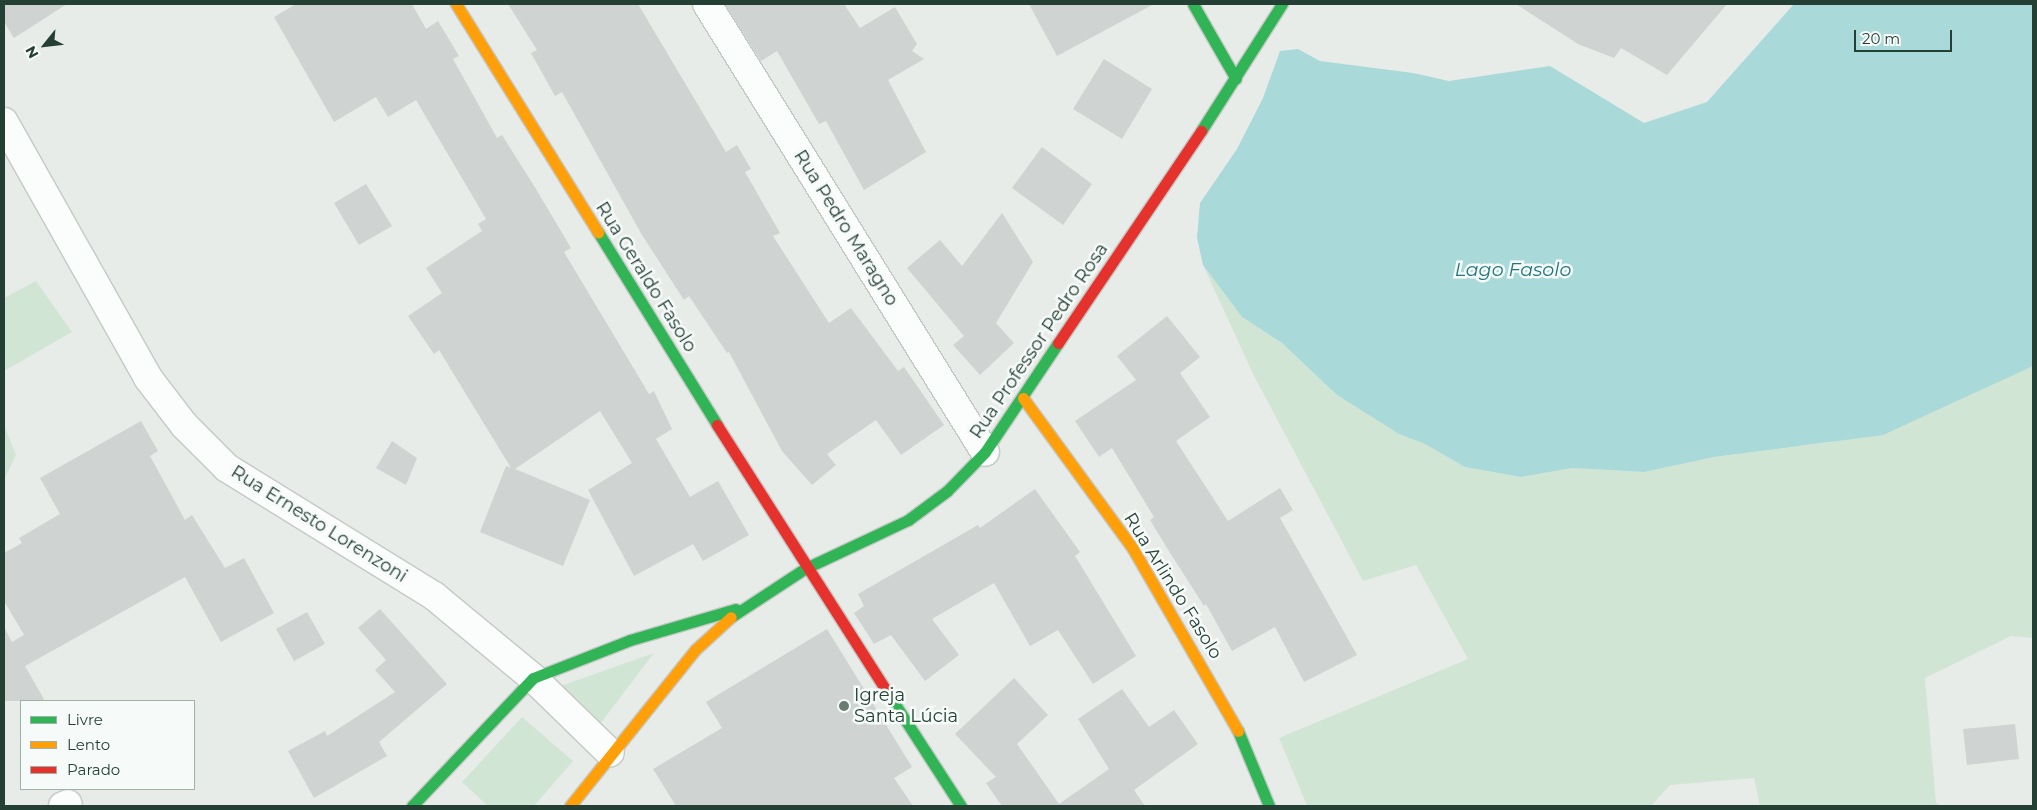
<!DOCTYPE html>
<meta charset="utf-8">
<style>
body{margin:0}
#map{position:relative;width:2037px;height:810px;overflow:hidden;background:#e7ece9;font-family:Montserrat,sans-serif}
div>[style]{position:absolute}
.green>*{inset:0;background:#d1e5d4}
.water>*{inset:0;background:#a9d9d9}
.building>*{inset:0;background:#cfd3d1}
.roads{filter:drop-shadow(1px 0 #c4c9c6) drop-shadow(-1px 0 #c4c9c6) drop-shadow(0 1px #c4c9c6) drop-shadow(0 -1px #c4c9c6)}
.street>*{height:28px;margin:-14px;padding:0 14px;transform-origin:14px;border-radius:14px;background:#fbfcfc}
.fast>*{height:11px;margin:-5.5px;padding:0 5.5px;transform-origin:5.5px;border-radius:5.5px;background:#30b455}
.slow>*{height:11px;margin:-5.5px;padding:0 5.5px;transform-origin:5.5px;border-radius:5.5px;background:#ff9f0a}
.jam>*{height:11px;margin:-5.5px;padding:0 5.5px;transform-origin:5.5px;border-radius:5.5px;background:#e5322d}
.dots>*{width:14px;height:14px;translate:-50% -50%;box-sizing:border-box;border:2px solid #f6faf8;border-radius:50%}
span{translate:-50% -50%;white-space:nowrap;text-align:center;line-height:1.15;-webkit-text-stroke:5px #f6faf8;paint-order:stroke}
.street-label{font-size:18px;color:#244035}
.poi-label{font-size:18px;color:#244035}
.left{translate:0 -50%;text-align:left}
.water-label{font-size:19px;color:#1f797c;font-style:italic}
.frame{position:absolute;inset:0;border:5px solid #244035;pointer-events:none}
.legend{position:absolute;left:20px;top:700px;width:175px;height:90px;box-sizing:border-box;background:#f6faf8;border:1px solid #a2b0aa;margin:0;padding:6px 9px;list-style:none;font-size:15px;color:#244035}
.legend li{display:flex;align-items:center;gap:10px;height:25px}
.legend b{width:25px;border:1px solid #a2b0aa}
.north{position:absolute;left:20px;top:20px;width:50px;height:50px;-webkit-text-stroke:4px #f6faf8;paint-order:stroke;rotate:241deg;font-size:14px;font-weight:700;line-height:20px;text-align:center;color:#244035}
.north::after{content:'';display:block;margin:auto;width:18px;height:22px;background:#244035;clip-path:polygon(50% 0,100% 100%,50% 72%,0 100%)}
.scale{position:absolute;left:1854px;top:30px;width:98px;height:22px;box-sizing:border-box;border:2px solid #244035;border-top:0;padding-left:6px;font-size:15px;line-height:18px;white-space:nowrap;color:#244035;-webkit-text-stroke:4px #f6faf8;paint-order:stroke}
</style>
<div id="map">
<div class="green">
<i style="clip-path:polygon(1203px 265px,1242px 317px,1282px 343px,1337px 395px,1399px 434px,1425px 444px,1465px 467px,1521px 477px,1572px 468px,1644px 472px,1714px 457px,1832px 442px,2033px 366px,2033px 638px,2011px 636px,1925px 678px,1936px 803px,1940px 806px,1760px 806px,1754px 778px,1670px 785px,1651px 806px,1307px 806px,1279px 738px,1468px 659px,1416px 565px,1363px 581px,1254px 376px)"></i>
<i style="clip-path:polygon(36px 281px,72px 332px,4px 371px,4px 298px)"></i>
<i style="clip-path:polygon(4px 425px,16px 455px,4px 480px)"></i>
<i style="clip-path:polygon(654px 653px,600px 724px,558px 687px)"></i>
<i style="clip-path:polygon(522px 717px,573px 761px,534px 806px,488px 806px,462px 782px)"></i>
</div>
<div class="water">
<i style="clip-path:polygon(1794px 4px,2033px 4px,2033px 366px,1883px 435px,1714px 457px,1644px 472px,1572px 468px,1521px 477px,1465px 467px,1425px 444px,1399px 434px,1337px 395px,1282px 343px,1242px 317px,1203px 265px,1197px 238px,1200px 203px,1237px 149px,1263px 98px,1280px 51px,1298px 49px,1320px 61px,1413px 73px,1449px 81px,1550px 66px,1644px 123px,1707px 102px)"></i>
</div>
<div class="building">
<i style="clip-path:polygon(4px 4px,67px 4px,14px 38px,4px 22px)"></i>
<i style="clip-path:polygon(296px 4px,412px 4px,426px 29px,438px 21px,459px 56px,453px 59px,497px 138px,502px 135px,536px 189px,571px 248px,564px 252px,649px 394px,654px 391px,672px 429px,656px 439px,690px 497px,718px 481px,749px 535px,703px 561px,693px 544px,634px 576px,588px 490px,632px 463px,600px 411px,515px 469px,590px 500px,563px 566px,480px 532px,506px 466px,511px 468px,439px 350px,434px 354px,408px 316px,442px 293px,426px 268px,482px 231px,478px 224px,486px 219px,416px 100px,388px 117px,376px 97px,334px 122px,274px 17px)"></i>
<i style="clip-path:polygon(508px 4px,638px 4px,726px 152px,737px 145px,751px 169px,745px 172px,780px 233px,773px 236px,829px 323px,851px 308px,898px 371px,904px 367px,944px 425px,901px 455px,876px 420px,827px 454px,836px 465px,812px 485px,782px 451px,729px 352px,727px 353px,689px 296px,684px 300px,642px 235px,562px 92px,555px 96px,531px 53px,537px 50px)"></i>
<i style="clip-path:polygon(725px 4px,844px 4px,860px 28px,895px 7px,917px 44px,912px 51px,924px 59px,888px 80px,926px 152px,864px 190px,826px 121px,819px 124px,777px 51px,761px 61px)"></i>
<i style="clip-path:polygon(1029px 4px,1154px 4px,1057px 56px)"></i>
<i style="clip-path:polygon(1516px 4px,1727px 4px,1667px 75px,1621px 48px,1614px 58px,1578px 44px)"></i>
<i style="clip-path:polygon(1104px 59px,1152px 89px,1122px 139px,1073px 109px)"></i>
<i style="clip-path:polygon(1042px 147px,1092px 184px,1063px 225px,1012px 188px)"></i>
<i style="clip-path:polygon(366px 184px,392px 226px,359px 245px,334px 203px)"></i>
<i style="clip-path:polygon(1002px 213px,1033px 262px,996px 323px,1014px 343px,980px 375px,953px 345px,964px 336px,907px 268px,940px 240px,962px 266px)"></i>
<i style="clip-path:polygon(1167px 316px,1200px 357px,1180px 373px,1210px 417px,1176px 441px,1228px 521px,1280px 488px,1293px 510px,1280px 518px,1357px 655px,1304px 682px,1275px 627px,1232px 651px,1206px 604px,1204px 606px,1167px 548px,1150px 520px,1154px 517px,1112px 448px,1099px 457px,1075px 421px,1136px 380px,1117px 356px)"></i>
<i style="clip-path:polygon(141px 421px,158px 451px,150px 456px,185px 520px,192px 515px,225px 568px,244px 558px,274px 613px,221px 642px,185px 577px,25px 666px,45px 701px,4px 701px,4px 627px,12px 642px,24px 635px,4px 601px,4px 553px,22px 543px,19px 538px,60px 514px,40px 478px)"></i>
<i style="clip-path:polygon(392px 441px,417px 458px,406px 485px,376px 468px)"></i>
<i style="clip-path:polygon(1035px 489px,1080px 552px,1075px 556px,1136px 656px,1093px 684px,1058px 630px,1030px 646px,994px 583px,932px 619px,959px 655px,925px 681px,891px 635px,874px 644px,854px 613px,864px 606px,858px 594px,978px 525px,980px 528px)"></i>
<i style="clip-path:polygon(380px 609px,447px 684px,379px 742px,387px 756px,314px 798px,288px 751px,325px 731px,327px 736px,395px 692px,375px 670px,386px 660px,358px 628px)"></i>
<i style="clip-path:polygon(307px 612px,325px 644px,294px 661px,276px 629px)"></i>
<i style="clip-path:polygon(827px 629px,912px 767px,894px 778px,913px 806px,676px 806px,653px 769px,722px 728px,706px 702px)"></i>
<i style="clip-path:polygon(1014px 678px,1048px 715px,1017px 744px,1059px 804px,1109px 769px,1078px 719px,1122px 689px,1149px 727px,1174px 710px,1198px 744px,1134px 790px,1145px 806px,1002px 806px,986px 783px,996px 777px,955px 734px)"></i>
<i style="clip-path:polygon(2015px 724px,2019px 759px,1967px 765px,1963px 729px)"></i>
</div>
<div class="roads">
<div class="street">
<i style="left:707px;top:4px;width:527px;rotate:58.18deg"></i>
<i style="left:4px;top:122px;width:294px;rotate:60.6deg"></i>
<i style="left:148px;top:378px;width:59px;rotate:52.5deg"></i>
<i style="left:184px;top:425px;width:61px;rotate:45deg"></i>
<i style="left:227px;top:468px;width:243px;rotate:31.7deg"></i>
<i style="left:434px;top:596px;width:129px;rotate:39.6deg"></i>
<i style="left:533px;top:678px;width:107px;rotate:44.2deg"></i>
<i style="left:63px;top:806px;width:5px;rotate:-22deg"></i>
</div>
<div class="fast">
<i style="left:1193px;top:4px;width:86px;rotate:60.2deg"></i>
<i style="left:1201px;top:131px;width:151px;rotate:-57.5deg"></i>
<i style="left:598px;top:232px;width:227px;rotate:58.3deg"></i>
<i style="left:731px;top:617px;width:90px;rotate:-33.2deg"></i>
<i style="left:806px;top:568px;width:113px;rotate:-25.2deg"></i>
<i style="left:908px;top:520px;width:49px;rotate:-36.6deg"></i>
<i style="left:947px;top:491px;width:54px;rotate:-45.7deg"></i>
<i style="left:985px;top:452px;width:131px;rotate:-56.2deg"></i>
<i style="left:891px;top:698px;width:129px;rotate:57.1deg"></i>
<i style="left:1238px;top:731px;width:81px;rotate:67.5deg"></i>
<i style="left:412px;top:806px;width:176px;rotate:-46.6deg"></i>
<i style="left:533px;top:678px;width:104px;rotate:-21.4deg"></i>
<i style="left:630px;top:640px;width:110px;rotate:-16.3deg"></i>
</div>
<div class="slow">
<i style="left:456px;top:4px;width:269px;rotate:58.1deg"></i>
<i style="left:1023px;top:398px;width:187px;rotate:53.9deg"></i>
<i style="left:1133px;top:549px;width:210px;rotate:60deg"></i>
<i style="left:570px;top:806px;width:201px;rotate:-51.3deg"></i>
<i style="left:696px;top:649px;width:47px;rotate:-42.4deg"></i>
</div>
<div class="jam">
<i style="left:1058px;top:343px;width:256px;rotate:-56deg"></i>
<i style="left:717px;top:425px;width:324px;rotate:57.5deg"></i>
</div>
</div>
<div class="dots">
<i style="left:844px;top:706px;background:#687c74"></i>
</div>
<div class="street-label">
<span style="left:846px;top:228px;rotate:58deg">Rua Pedro Maragno</span>
<span style="left:646px;top:277px;rotate:58deg">Rua Geraldo Fasolo</span>
<span style="left:1039px;top:341px;rotate:-56deg">Rua Professor Pedro Rosa</span>
<span style="left:319px;top:524px;rotate:32deg">Rua Ernesto Lorenzoni</span>
<span style="left:1173px;top:586px;rotate:58deg">Rua Arlindo Fasolo</span>
</div>
<div class="poi-label">
<span class="left" style="left:854px;top:706px">Igreja<br>Santa Lúcia</span>
</div>
<div class="water-label">
<span style="left:1513px;top:270px">Lago Fasolo</span>
</div>
<div class="frame"></div>
<ul class="legend">
<li><b style="height:6px;background:#30b455"></b>Livre</li>
<li><b style="height:6px;background:#ff9f0a"></b>Lento</li>
<li><b style="height:6px;background:#e5322d"></b>Parado</li>
</ul>
<div class="north">N</div>
<div class="scale">20 m</div>
</div>
